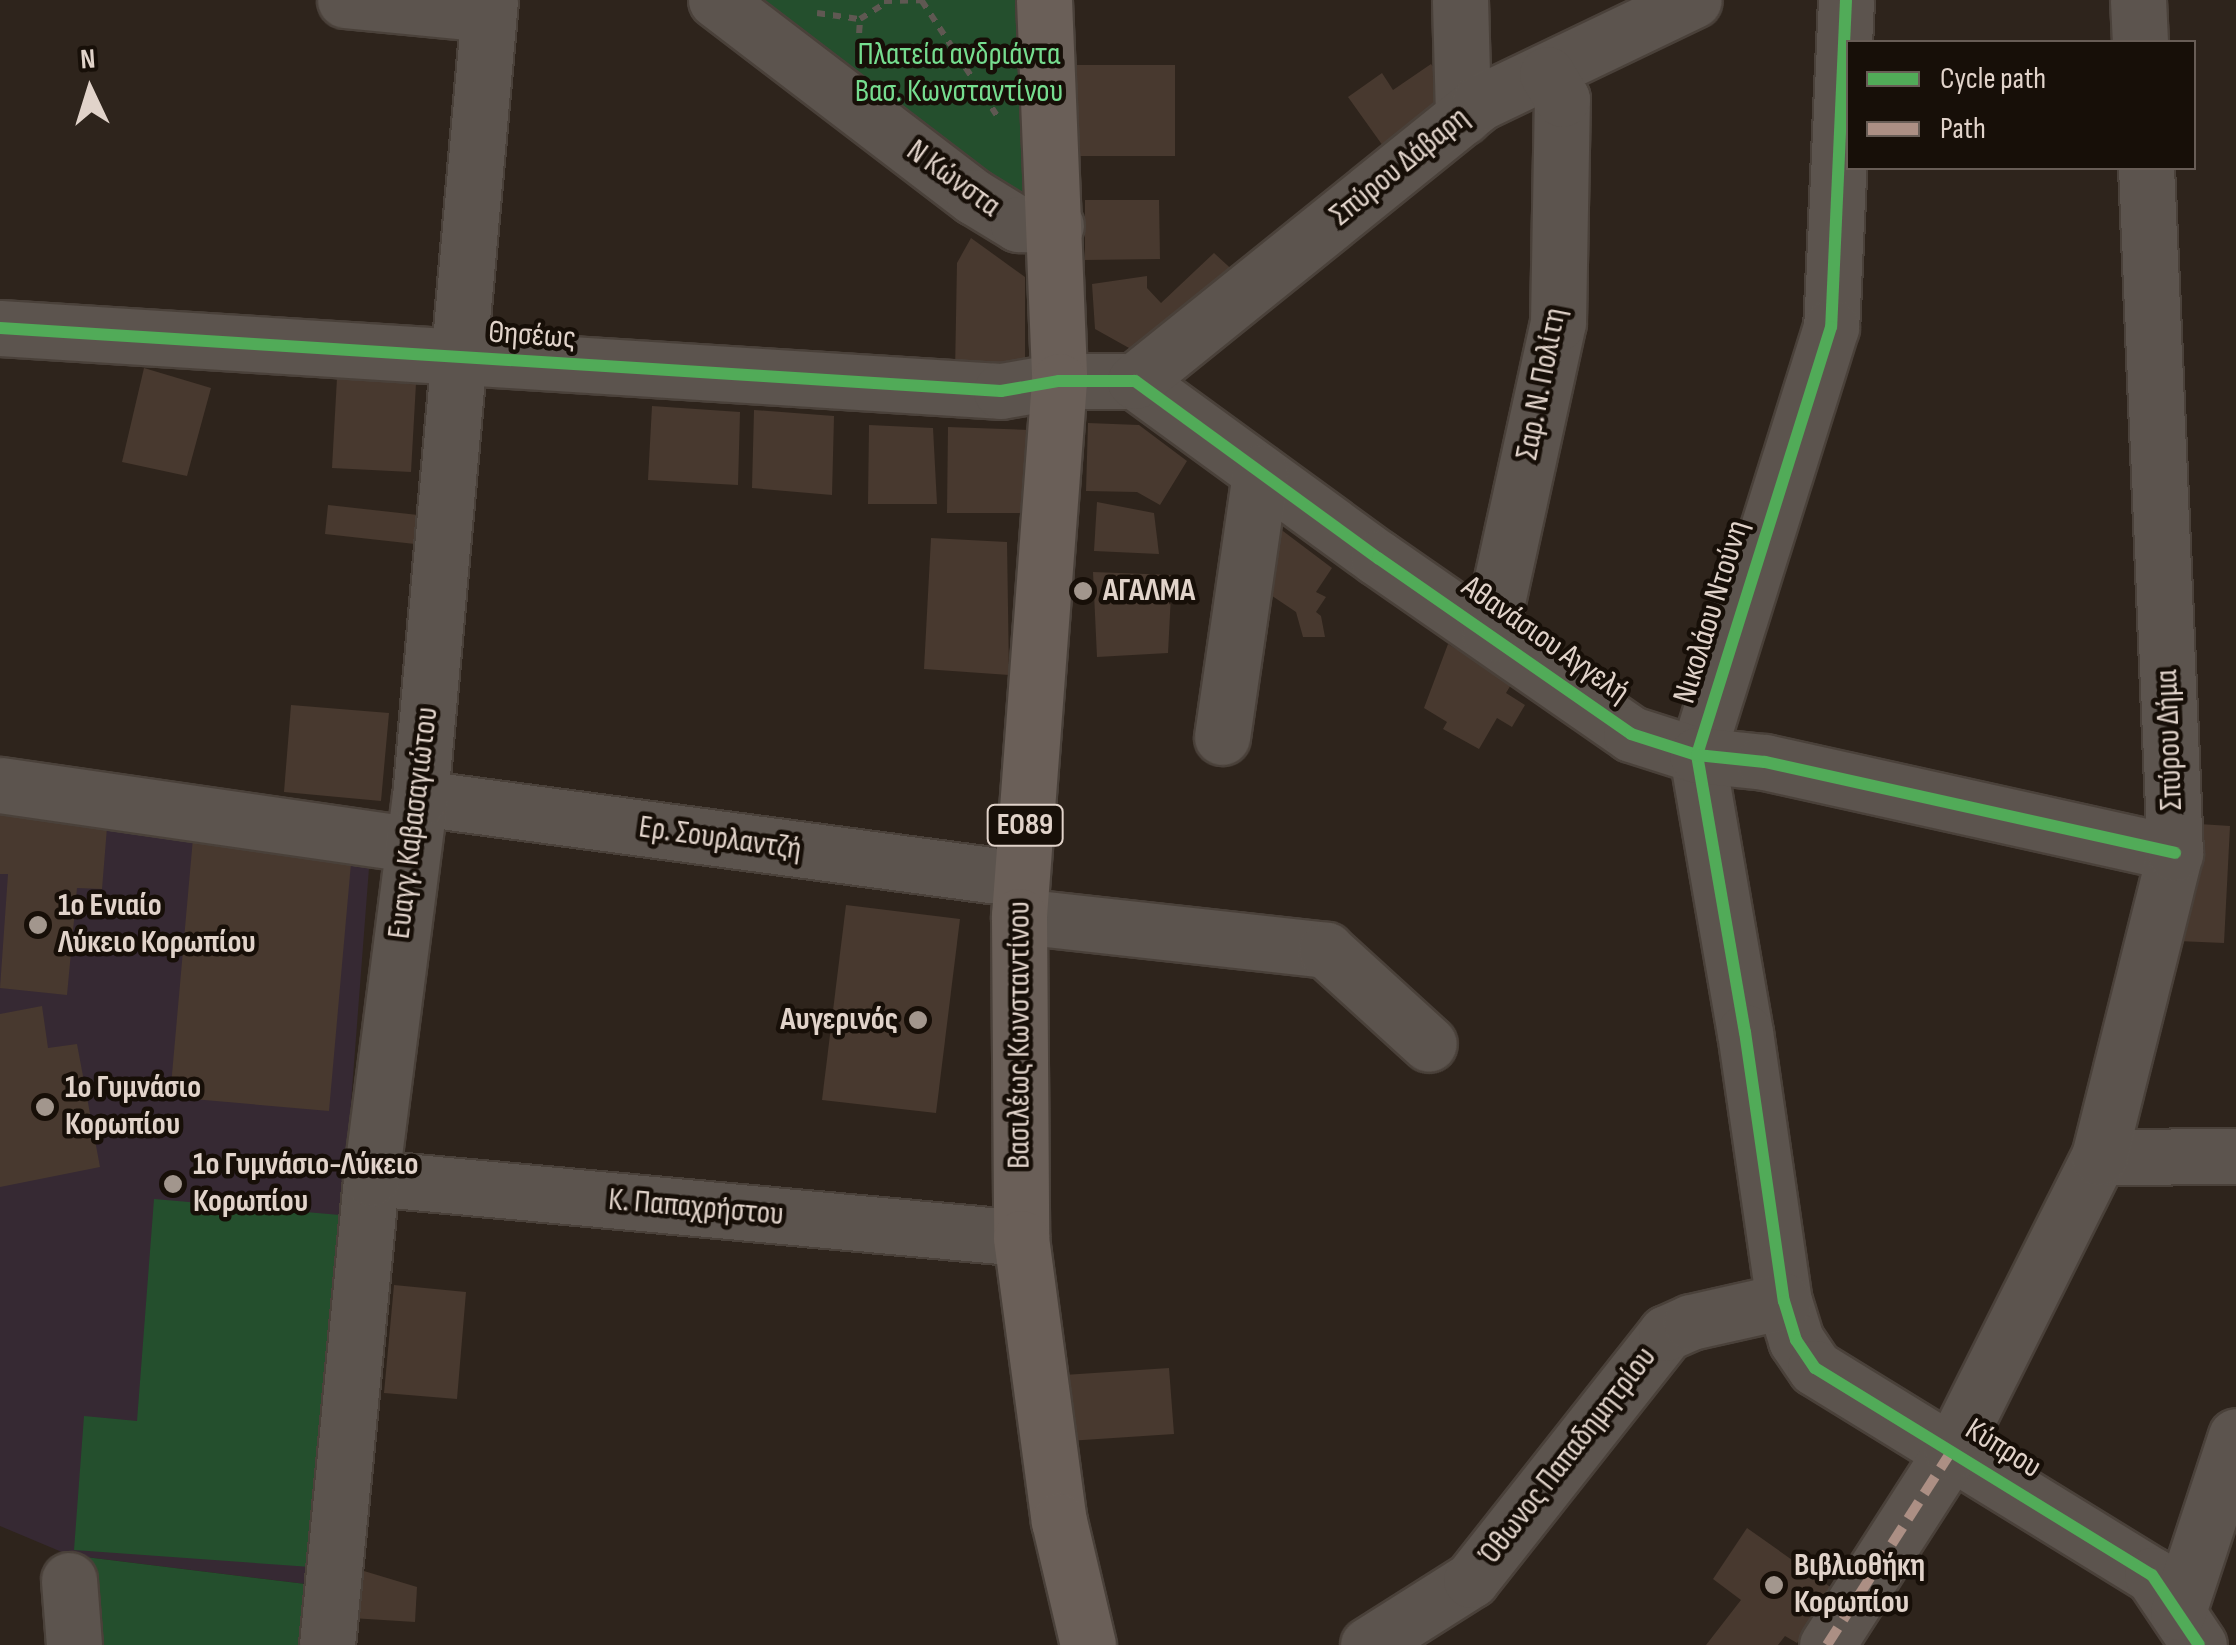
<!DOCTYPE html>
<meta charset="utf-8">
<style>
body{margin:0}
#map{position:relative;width:2236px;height:1645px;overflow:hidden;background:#2e241c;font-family:"Sofia Sans Condensed",sans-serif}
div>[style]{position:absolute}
.education>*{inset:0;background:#362933}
.green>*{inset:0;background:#244f2d}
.building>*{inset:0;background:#48392f}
.path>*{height:6px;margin-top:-3px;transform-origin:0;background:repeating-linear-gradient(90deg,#5f5852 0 8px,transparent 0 16px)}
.roads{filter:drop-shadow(2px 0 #4a413a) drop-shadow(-2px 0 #4a413a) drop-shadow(0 2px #4a413a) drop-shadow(0 -2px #4a413a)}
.minor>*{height:55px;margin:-27.5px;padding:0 27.5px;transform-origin:27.5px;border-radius:27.5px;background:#5c544e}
.major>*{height:55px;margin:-27.5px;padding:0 27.5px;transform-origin:27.5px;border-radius:27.5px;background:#6a5f58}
.quiet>*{height:10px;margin-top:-5px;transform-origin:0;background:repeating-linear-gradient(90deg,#ac8f84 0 20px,transparent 0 30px)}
.cycleway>*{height:12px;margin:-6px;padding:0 6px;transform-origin:6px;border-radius:6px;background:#51ab58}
.dots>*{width:28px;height:28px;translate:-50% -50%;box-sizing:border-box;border:5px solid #170f08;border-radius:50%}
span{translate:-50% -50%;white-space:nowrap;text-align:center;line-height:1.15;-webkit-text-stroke:9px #170f08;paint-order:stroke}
.shield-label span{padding:2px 8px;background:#170f08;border:2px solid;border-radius:8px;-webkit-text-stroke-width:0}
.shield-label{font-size:30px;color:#e1d3ca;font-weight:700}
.park-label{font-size:32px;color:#76dd8f}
.street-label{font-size:32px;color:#e1d3ca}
.poi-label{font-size:32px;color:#e1d3ca;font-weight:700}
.left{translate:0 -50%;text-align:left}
.right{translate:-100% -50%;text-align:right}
.legend{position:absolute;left:1846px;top:40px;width:350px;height:130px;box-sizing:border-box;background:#170f08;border:2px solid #685d56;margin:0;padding:12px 18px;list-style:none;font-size:30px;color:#e1d3ca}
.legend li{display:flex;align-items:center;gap:20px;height:50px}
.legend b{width:50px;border:2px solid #685d56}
.north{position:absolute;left:40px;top:40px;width:100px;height:100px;-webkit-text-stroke:8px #170f08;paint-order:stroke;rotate:356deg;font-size:28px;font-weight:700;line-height:40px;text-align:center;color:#e1d3ca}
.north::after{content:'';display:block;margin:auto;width:35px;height:45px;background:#e1d3ca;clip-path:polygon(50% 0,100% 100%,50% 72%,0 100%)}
</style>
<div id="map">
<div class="education">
<i style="clip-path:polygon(0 797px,371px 842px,314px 1585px,69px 1555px,0 1526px)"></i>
</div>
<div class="green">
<i style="clip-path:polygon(765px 0,1028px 0,1038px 175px,1020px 199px,763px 17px)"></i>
<i style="clip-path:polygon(154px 1199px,340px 1215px,311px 1567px,74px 1550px,84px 1416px,137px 1421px)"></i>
<i style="clip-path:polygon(69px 1555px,314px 1585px,310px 1645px,104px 1645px,87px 1579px)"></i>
</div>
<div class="building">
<i style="clip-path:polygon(1431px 64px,1454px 95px,1383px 146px,1348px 97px,1382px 73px,1393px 90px)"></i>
<i style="clip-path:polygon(1073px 65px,1175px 65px,1175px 156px,1073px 156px)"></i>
<i style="clip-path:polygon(1085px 200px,1159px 200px,1160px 259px,1085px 260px)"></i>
<i style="clip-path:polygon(971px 238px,1025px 277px,1025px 374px,955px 373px,957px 263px)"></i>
<i style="clip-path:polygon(1214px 253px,1239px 276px,1138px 353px,1095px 329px,1092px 284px,1147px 276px,1147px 288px,1161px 303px)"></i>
<i style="clip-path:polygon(144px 368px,211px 388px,187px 476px,122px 462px)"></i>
<i style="clip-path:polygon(337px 378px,416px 383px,411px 472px,332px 468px)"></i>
<i style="clip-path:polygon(652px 406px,740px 412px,738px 485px,648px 480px)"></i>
<i style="clip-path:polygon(754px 410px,834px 416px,832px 495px,752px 488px)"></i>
<i style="clip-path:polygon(1088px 423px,1139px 425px,1187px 461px,1160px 505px,1137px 492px,1086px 491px)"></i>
<i style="clip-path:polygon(869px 425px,933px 428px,937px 504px,868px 504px)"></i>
<i style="clip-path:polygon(948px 427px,1030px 430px,1026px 513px,947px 513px)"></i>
<i style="clip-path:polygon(1097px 502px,1154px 513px,1159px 554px,1094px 551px)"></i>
<i style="clip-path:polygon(328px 505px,418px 515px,415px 544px,325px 534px)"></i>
<i style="clip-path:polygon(1271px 522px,1332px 568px,1316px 592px,1326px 597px,1316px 612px,1321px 616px,1325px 637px,1303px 637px,1296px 612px,1259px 587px)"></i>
<i style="clip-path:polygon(931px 538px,1007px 542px,1009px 675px,924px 669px)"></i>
<i style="clip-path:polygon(1093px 572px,1172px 575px,1168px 653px,1097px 657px)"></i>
<i style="clip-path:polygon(1448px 644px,1512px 683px,1506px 693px,1525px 705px,1512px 727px,1497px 718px,1479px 749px,1443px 729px,1447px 722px,1424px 708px)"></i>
<i style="clip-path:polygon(291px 705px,389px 713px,381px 801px,284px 792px)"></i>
<i style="clip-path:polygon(0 803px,108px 815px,102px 889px,77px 888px,67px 995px,0 988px,8px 874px,0 874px)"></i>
<i style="clip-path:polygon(2184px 823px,2230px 826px,2224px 943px,2178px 941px)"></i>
<i style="clip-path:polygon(193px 838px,352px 852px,329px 1111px,170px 1097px)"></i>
<i style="clip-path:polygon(846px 905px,960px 919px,936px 1113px,822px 1100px)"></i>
<i style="clip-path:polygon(42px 1006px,48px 1048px,77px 1044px,100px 1167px,0 1187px,0 1014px)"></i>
<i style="clip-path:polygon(394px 1285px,466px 1292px,457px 1399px,384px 1393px)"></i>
<i style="clip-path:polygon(1169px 1368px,1174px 1434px,1068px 1441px,1064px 1375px)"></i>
<i style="clip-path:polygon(1747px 1528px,1836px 1591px,1797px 1643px,1785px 1636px,1778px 1645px,1706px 1645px,1741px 1600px,1713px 1579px)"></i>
<i style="clip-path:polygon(354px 1568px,417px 1587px,415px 1622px,351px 1618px)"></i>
</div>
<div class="path">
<i style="left:884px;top:1px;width:39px;rotate:-1deg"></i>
<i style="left:922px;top:1px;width:139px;rotate:56.8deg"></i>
<i style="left:817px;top:13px;width:42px;rotate:8.1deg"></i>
<i style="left:858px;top:49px;width:30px;rotate:-86deg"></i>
<i style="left:860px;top:19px;width:28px;rotate:-32deg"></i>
</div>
<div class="roads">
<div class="minor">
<i style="left:345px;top:0;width:144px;rotate:5.6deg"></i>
<i style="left:716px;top:0;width:325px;rotate:37.4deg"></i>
<i style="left:974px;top:197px;width:52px;rotate:31.5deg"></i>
<i style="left:1018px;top:224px;width:38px;rotate:2deg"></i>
<i style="left:1460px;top:0;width:117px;rotate:88.5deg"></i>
<i style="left:1846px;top:0;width:327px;rotate:92.6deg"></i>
<i style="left:1831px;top:327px;width:448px;rotate:107.4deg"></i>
<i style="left:1697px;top:755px;width:281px;rotate:80.2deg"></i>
<i style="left:1745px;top:1032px;width:272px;rotate:81.8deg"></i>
<i style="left:1784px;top:1301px;width:41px;rotate:72.9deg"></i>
<i style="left:1796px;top:1340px;width:34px;rotate:56deg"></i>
<i style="left:1815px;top:1368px;width:395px;rotate:31.6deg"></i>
<i style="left:2152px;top:1575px;width:84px;rotate:56.1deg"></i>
<i style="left:2138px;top:0;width:42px;rotate:87.3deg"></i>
<i style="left:0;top:328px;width:1003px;rotate:3.6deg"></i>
<i style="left:1001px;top:391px;width:59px;rotate:-9.8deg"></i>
<i style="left:1059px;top:381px;width:76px"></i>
<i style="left:1135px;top:381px;width:301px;rotate:36.1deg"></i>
<i style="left:1378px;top:558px;width:308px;rotate:34.8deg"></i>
<i style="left:1631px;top:734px;width:69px;rotate:17.7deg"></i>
<i style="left:1697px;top:755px;width:68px;rotate:5.9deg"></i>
<i style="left:1765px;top:762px;width:420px;rotate:12.5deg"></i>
<i style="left:1135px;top:381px;width:442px;rotate:-38.9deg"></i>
<i style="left:1479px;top:103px;width:238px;rotate:-25.6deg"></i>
<i style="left:1490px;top:634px;width:318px;rotate:-77.7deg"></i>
<i style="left:1558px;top:323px;width:224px;rotate:-89deg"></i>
<i style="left:1562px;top:99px;width:29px;rotate:-121deg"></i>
<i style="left:1222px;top:737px;width:267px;rotate:-81.8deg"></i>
<i style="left:0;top:785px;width:415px;rotate:8.2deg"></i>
<i style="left:420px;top:798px;width:605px;rotate:7.69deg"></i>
<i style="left:1019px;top:916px;width:309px;rotate:6.3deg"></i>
<i style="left:1326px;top:950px;width:139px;rotate:42.4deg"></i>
<i style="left:2099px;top:1157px;width:137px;rotate:-0.4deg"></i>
<i style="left:371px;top:1178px;width:653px;rotate:5.27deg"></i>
<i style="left:69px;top:1580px;width:65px;rotate:85.6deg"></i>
<i style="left:2178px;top:1612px;width:185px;rotate:-71.8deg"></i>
<i style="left:327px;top:1645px;width:469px;rotate:-84.6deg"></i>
<i style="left:371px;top:1178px;width:383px;rotate:-82.7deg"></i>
<i style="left:420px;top:798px;width:801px;rotate:-84.99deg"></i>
<i style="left:1368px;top:1645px;width:122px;rotate:-32.3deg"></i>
<i style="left:1471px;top:1580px;width:315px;rotate:-51.7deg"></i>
<i style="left:1666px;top:1333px;width:27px;rotate:-24deg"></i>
<i style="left:1691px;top:1322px;width:95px;rotate:-12.7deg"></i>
<i style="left:1827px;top:1645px;width:232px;rotate:-57.3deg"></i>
<i style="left:1952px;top:1450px;width:328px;rotate:-63.4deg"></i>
<i style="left:2099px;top:1157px;width:313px;rotate:-76deg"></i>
<i style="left:2175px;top:853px;width:686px;rotate:-92.42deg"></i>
</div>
<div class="major">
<i style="left:1044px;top:0;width:381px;rotate:87.7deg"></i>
<i style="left:1059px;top:381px;width:536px;rotate:94.28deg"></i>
<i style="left:1019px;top:916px;width:322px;rotate:89.6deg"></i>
<i style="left:1021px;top:1238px;width:286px;rotate:82.4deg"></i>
<i style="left:1059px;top:1521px;width:127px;rotate:76.8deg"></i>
</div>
</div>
<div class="quiet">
<i style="left:1827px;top:1645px;width:232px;rotate:-57.3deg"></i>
</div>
<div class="cycleway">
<i style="left:1846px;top:0;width:327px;rotate:92.6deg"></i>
<i style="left:1831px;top:327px;width:448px;rotate:107.4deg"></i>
<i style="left:1697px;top:755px;width:281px;rotate:80.2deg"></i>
<i style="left:1745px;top:1032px;width:272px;rotate:81.8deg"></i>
<i style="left:1784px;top:1301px;width:41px;rotate:72.9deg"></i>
<i style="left:1796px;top:1340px;width:34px;rotate:56deg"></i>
<i style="left:1815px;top:1368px;width:395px;rotate:31.6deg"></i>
<i style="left:2152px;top:1575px;width:84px;rotate:56.1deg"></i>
<i style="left:0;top:328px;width:1003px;rotate:3.6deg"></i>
<i style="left:1001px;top:391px;width:59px;rotate:-9.8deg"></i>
<i style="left:1059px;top:381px;width:76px"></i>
<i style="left:1135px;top:381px;width:301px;rotate:36.1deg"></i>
<i style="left:1378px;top:558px;width:308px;rotate:34.8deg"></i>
<i style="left:1631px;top:734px;width:69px;rotate:17.7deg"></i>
<i style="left:1697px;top:755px;width:68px;rotate:5.9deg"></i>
<i style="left:1765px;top:762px;width:420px;rotate:12.5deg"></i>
</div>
<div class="dots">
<i style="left:1083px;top:591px;background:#a2968d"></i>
<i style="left:38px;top:925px;background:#a2968d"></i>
<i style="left:918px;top:1020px;background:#a2968d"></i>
<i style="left:45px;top:1107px;background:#a2968d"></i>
<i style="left:173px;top:1184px;background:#a2968d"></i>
<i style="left:1774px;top:1585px;background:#a2968d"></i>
</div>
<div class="shield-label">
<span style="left:1025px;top:825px">ΕΟ89</span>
</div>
<div class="park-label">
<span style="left:959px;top:74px">Πλατεία ανδριάντα<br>Βασ. Κωνσταντίνου</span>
</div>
<div class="street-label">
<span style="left:1400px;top:167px;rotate:-39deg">Σπύρου Δάβαρη</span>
<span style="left:953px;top:179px;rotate:36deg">Ν Κώνστα</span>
<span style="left:532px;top:336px;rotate:4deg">Θησέως</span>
<span style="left:1542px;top:384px;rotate:-79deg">Σαρ. Ν. Πολίτη</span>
<span style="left:1712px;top:612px;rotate:-73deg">Νικολάου Ντούνη</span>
<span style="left:1545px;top:640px;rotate:35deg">Αθανάσιου Αγγελή</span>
<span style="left:2170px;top:740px;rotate:-92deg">Σπύρου Δήμα</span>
<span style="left:414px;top:823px;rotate:-83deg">Ευαγγ. Καβασαγιώτου</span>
<span style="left:720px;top:839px;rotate:8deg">Ερ. Σουρλαντζή</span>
<span style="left:1020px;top:1035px;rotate:-90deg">Βασιλέως Κωνσταντίνου</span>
<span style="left:696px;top:1208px;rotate:5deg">Κ. Παπαχρήστου</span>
<span style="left:2003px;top:1449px;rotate:32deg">Κύπρου</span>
<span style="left:1568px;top:1456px;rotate:-52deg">Όθωνος Παπαδημητρίου</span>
</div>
<div class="poi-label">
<span class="left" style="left:1103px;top:591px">ΑΓΑΛΜΑ</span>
<span class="left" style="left:58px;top:925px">1ο Ενιαίο<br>Λύκειο Κορωπίου</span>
<span class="right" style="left:898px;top:1020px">Αυγερινός</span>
<span class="left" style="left:65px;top:1107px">1ο Γυμνάσιο<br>Κορωπίου</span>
<span class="left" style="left:193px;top:1184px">1ο Γυμνάσιο-Λύκειο<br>Κορωπίου</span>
<span class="left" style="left:1794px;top:1585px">Βιβλιοθήκη<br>Κορωπίου</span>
</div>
<ul class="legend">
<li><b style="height:12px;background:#51ab58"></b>Cycle path</li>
<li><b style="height:12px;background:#ac8f84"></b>Path</li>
</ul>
<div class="north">N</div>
</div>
